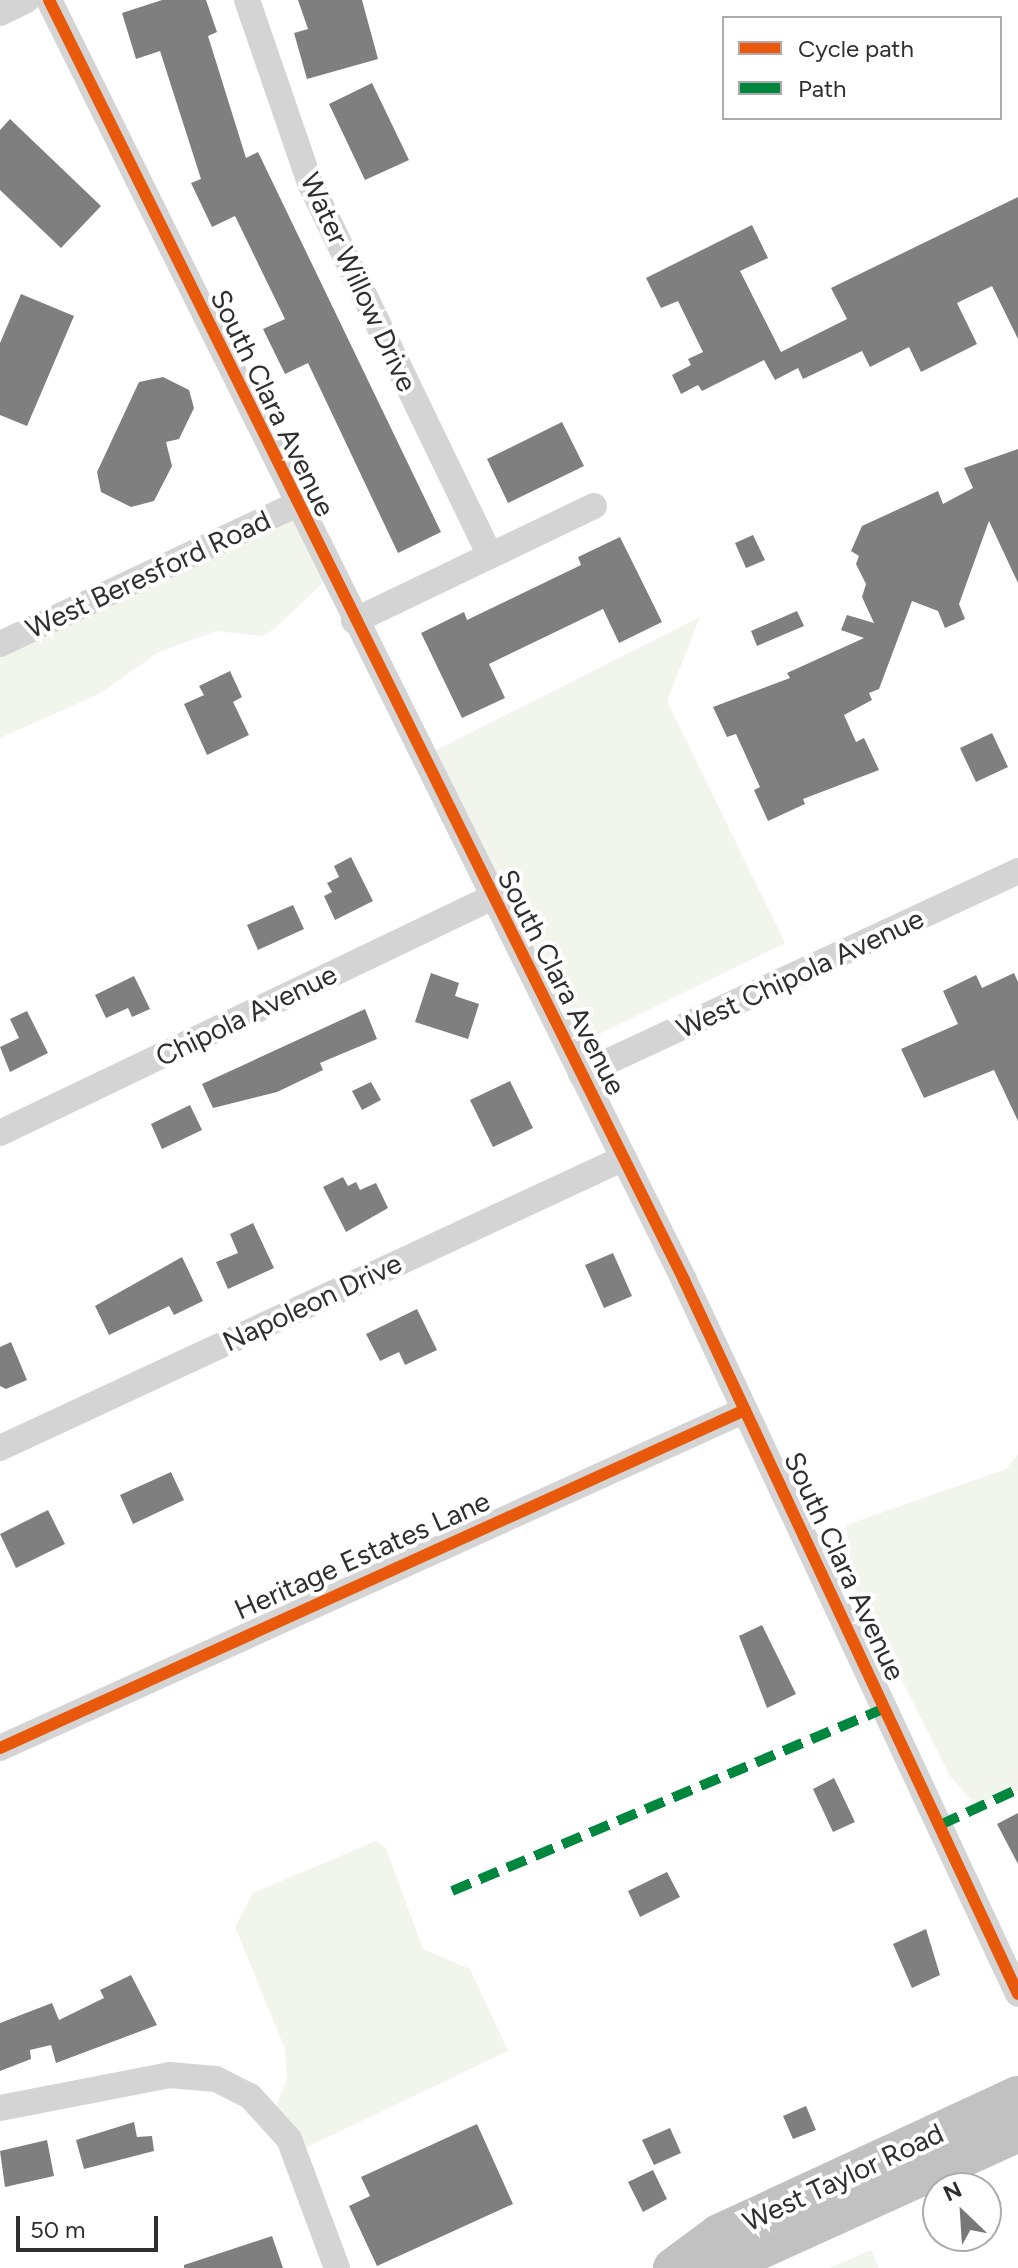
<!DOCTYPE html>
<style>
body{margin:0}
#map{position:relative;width:1018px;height:2268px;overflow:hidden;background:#fff;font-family:Figtree,sans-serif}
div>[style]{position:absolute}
.green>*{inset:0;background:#f2f5ec}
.building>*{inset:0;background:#7f7f7f}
.minor>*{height:26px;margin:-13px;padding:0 13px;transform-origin:13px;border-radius:13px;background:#d4d4d4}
.highway>*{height:40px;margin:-20px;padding:0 20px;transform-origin:20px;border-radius:20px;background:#c1c1c1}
.quiet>*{height:10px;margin-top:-5px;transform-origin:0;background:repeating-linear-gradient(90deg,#00873e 0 20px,transparent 0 30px)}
.cycleway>*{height:12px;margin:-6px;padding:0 6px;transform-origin:6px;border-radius:6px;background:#e8590c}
span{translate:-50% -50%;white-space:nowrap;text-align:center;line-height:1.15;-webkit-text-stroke:8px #fff;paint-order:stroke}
.street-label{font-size:28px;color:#2f2f2f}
.legend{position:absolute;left:722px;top:16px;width:280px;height:104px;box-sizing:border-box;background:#fff;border:2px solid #acacac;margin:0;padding:10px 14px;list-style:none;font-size:24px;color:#2f2f2f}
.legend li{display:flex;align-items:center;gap:16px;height:40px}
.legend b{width:40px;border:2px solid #acacac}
.north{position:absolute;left:922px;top:2172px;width:80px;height:80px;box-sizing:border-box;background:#fff;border:2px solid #acacac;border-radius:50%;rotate:335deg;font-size:22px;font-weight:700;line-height:32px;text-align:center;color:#2f2f2f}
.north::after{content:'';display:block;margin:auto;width:28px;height:36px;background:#787878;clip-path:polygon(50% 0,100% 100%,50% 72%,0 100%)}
.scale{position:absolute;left:16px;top:2216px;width:142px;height:36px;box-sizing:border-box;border:4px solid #2f2f2f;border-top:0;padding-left:10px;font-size:24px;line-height:28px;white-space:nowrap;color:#2f2f2f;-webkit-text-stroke:6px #fff;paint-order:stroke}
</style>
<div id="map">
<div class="green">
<i style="clip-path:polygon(292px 519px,324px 582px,273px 630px,262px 636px,216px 631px,159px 652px,99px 694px,0 738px,0 656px)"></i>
<i style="clip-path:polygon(700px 617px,667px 701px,785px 943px,581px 1043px,434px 751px)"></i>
<i style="clip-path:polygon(1018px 1454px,1018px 1791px,975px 1804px,950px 1776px,853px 1584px,846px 1525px,1006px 1469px)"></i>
<i style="clip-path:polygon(376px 1841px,386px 1848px,423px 1949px,470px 1969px,508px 2051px,303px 2149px,277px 2104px,287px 2079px,285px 2049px,235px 1927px,253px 1893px)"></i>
<i style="clip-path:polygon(871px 2250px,879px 2268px,830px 2268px)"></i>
</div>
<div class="building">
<i style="clip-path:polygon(162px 0,206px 0,217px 32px,208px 36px,246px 158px,258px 152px,441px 532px,398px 553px,308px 363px,285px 374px,263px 329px,285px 319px,235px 216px,212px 227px,191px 183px,201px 179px,160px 51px,136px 59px,122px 13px)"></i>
<i style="clip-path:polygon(298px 0,362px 0,378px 59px,307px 79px,294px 33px,308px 29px)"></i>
<i style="clip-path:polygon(372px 83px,409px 160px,365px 180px,329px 104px)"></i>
<i style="clip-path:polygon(10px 119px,101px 206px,61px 248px,0 190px,0 130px)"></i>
<i style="clip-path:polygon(1018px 197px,1018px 339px,992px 286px,957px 303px,977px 344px,921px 372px,909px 347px,870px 367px,862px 351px,803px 379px,798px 368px,775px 380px,764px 360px,702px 391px,698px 385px,681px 394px,672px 375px,691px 365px,688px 359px,703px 352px,678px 301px,661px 308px,646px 278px,752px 225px,768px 258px,740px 271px,781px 352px,847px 319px,831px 288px)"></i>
<i style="clip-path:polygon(21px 294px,74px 316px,27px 426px,0 415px,0 343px)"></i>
<i style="clip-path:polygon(163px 377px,189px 390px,194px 408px,179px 439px,166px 442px,172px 466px,154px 501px,131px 507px,101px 492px,97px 472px,139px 382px)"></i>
<i style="clip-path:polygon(562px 422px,584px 466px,508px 503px,487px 459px)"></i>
<i style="clip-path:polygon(1018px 449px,1018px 583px,989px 521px,959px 604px,965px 619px,945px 628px,938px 611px,912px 601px,879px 689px,869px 693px,872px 700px,844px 715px,856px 742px,864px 738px,879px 770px,803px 799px,805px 804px,768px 821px,754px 790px,760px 787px,736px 734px,727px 737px,713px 707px,790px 678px,787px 673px,864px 638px,841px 630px,847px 615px,874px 623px,862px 597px,866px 584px,856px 564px,859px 556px,851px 551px,862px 526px,938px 491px,943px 504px,973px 488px,964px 468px)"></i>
<i style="clip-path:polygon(753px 535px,765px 560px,746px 568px,735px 543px)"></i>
<i style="clip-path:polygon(620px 537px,662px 622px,619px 643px,603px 609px,489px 664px,505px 698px,462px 718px,421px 633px,464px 612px,467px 620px,581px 565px,578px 557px)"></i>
<i style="clip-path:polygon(797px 611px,804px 626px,757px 646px,751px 631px)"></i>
<i style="clip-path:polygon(230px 671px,242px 697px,233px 702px,249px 735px,207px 755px,184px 704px,204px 695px,199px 686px)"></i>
<i style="clip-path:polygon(992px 733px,1008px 767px,976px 782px,960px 748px)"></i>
<i style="clip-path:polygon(351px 857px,373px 901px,335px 920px,324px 896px,332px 892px,327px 883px,339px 877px,334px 866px)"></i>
<i style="clip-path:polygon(293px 905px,304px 929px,258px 950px,247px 925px)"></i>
<i style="clip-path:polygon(431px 973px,459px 983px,455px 996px,479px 1004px,468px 1039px,415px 1022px)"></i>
<i style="clip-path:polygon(1014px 973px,1018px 982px,1018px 1121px,994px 1070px,924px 1098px,901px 1049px,958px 1024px,943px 991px,976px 975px,982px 988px)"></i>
<i style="clip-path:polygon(134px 976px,150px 1009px,132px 1017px,128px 1008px,106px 1018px,95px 995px)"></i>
<i style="clip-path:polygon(365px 1009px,377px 1039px,320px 1063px,323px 1070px,277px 1092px,213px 1108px,202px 1084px)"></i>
<i style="clip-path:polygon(27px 1011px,48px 1053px,10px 1072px,0 1047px,19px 1038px,10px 1019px)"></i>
<i style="clip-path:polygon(510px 1081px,533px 1128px,493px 1147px,470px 1100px)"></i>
<i style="clip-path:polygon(371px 1082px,381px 1100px,362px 1110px,352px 1091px)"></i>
<i style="clip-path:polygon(190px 1105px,202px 1130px,162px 1149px,151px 1124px)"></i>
<i style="clip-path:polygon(343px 1177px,348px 1186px,356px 1182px,360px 1190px,376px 1183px,388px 1208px,346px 1232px,323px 1187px)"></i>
<i style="clip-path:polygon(253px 1223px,274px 1268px,228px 1289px,216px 1262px,238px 1253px,230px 1234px)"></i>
<i style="clip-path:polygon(613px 1253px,632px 1296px,604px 1308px,585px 1265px)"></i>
<i style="clip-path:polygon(182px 1257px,203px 1301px,174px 1315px,169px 1306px,109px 1335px,95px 1306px)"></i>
<i style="clip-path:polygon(417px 1309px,437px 1350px,405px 1365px,399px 1352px,380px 1361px,366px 1334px)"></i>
<i style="clip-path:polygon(11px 1342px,27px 1380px,6px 1389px,0 1386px,0 1347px)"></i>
<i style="clip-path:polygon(171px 1472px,184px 1500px,133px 1524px,120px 1495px)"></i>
<i style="clip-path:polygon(48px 1510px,65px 1544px,16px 1568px,0 1534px)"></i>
<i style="clip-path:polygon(762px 1625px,796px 1694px,767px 1708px,739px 1636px)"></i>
<i style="clip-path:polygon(834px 1778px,855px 1822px,833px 1832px,813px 1789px)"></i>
<i style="clip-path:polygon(1018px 1813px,1018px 1864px,997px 1824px)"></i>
<i style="clip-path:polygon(667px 1872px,680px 1897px,640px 1917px,628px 1891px)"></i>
<i style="clip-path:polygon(926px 1929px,940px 1975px,912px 1988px,893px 1944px)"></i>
<i style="clip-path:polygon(131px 1975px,157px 2025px,56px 2063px,51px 2045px,30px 2050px,31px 2059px,0 2071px,0 2023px,52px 2003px,59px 2020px,104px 1998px,100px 1990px)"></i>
<i style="clip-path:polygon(806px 2106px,816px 2130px,793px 2139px,783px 2116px)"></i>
<i style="clip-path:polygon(134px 2122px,137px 2137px,152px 2136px,154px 2151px,84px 2169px,76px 2140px)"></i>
<i style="clip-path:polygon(477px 2124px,513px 2204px,377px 2266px,349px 2206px,370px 2196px,361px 2177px)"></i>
<i style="clip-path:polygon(670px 2128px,681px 2153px,654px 2165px,642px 2140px)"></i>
<i style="clip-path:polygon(47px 2140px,54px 2176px,5px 2187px,0 2151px)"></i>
<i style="clip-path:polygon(653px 2170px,667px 2199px,643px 2212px,628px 2182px)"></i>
<i style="clip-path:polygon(272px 2236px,283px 2268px,184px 2268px,184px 2265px)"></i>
</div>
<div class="minor">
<i style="left:49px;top:0;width:1429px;rotate:63.61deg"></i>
<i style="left:684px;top:1280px;width:788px;rotate:64.93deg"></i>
<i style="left:247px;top:0;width:194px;rotate:71deg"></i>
<i style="left:310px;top:183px;width:414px;rotate:64.2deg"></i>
<i style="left:0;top:13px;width:30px;rotate:-26deg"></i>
<i style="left:354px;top:621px;width:266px;rotate:-25.6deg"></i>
<i style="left:0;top:644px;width:327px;rotate:-25.2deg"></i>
<i style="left:581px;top:1074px;width:482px;rotate:-24.9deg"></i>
<i style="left:0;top:1133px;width:547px;rotate:-25.58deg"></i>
<i style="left:0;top:1448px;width:688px;rotate:-24.93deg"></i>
<i style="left:0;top:1748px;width:818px;rotate:-24.4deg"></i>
<i style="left:0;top:2108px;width:172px;rotate:-11deg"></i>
<i style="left:169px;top:2075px;width:47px;rotate:4.9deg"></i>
<i style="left:216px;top:2079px;width:38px;rotate:27deg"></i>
<i style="left:250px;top:2096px;width:58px;rotate:47.8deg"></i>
<i style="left:289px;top:2139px;width:138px;rotate:69.6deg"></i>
</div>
<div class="highway">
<i style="left:673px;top:2268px;width:57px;rotate:-36.5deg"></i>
<i style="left:719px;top:2234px;width:329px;rotate:-24.8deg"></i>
<i style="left:691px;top:2268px;width:41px;rotate:-8.3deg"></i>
<i style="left:732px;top:2262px;width:314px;rotate:-24.4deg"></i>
</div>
<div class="quiet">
<i style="left:940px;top:1825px;width:86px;rotate:-24.8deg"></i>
<i style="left:452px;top:1891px;width:470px;rotate:-22.9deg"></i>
</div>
<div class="cycleway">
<i style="left:49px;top:0;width:1429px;rotate:63.61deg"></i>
<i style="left:684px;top:1280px;width:788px;rotate:64.93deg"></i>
<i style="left:0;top:1748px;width:818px;rotate:-24.4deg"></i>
</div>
<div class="street-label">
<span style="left:359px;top:282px;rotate:65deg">Water Willow Drive</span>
<span style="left:273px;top:403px;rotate:64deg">South Clara Avenue</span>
<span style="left:148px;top:574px;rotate:-25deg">West Beresford Road</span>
<span style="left:800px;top:973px;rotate:-25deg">West Chipola Avenue</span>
<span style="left:562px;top:982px;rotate:63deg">South Clara Avenue</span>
<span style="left:246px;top:1015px;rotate:-26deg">Chipola Avenue</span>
<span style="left:312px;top:1302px;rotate:-25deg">Napoleon Drive</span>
<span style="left:362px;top:1555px;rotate:-24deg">Heritage Estates Lane</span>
<span style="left:845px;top:1566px;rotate:65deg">South Clara Avenue</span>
<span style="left:843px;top:2177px;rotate:-25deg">West Taylor Road</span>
</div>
<ul class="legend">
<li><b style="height:10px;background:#e8590c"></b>Cycle path</li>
<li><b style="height:10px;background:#00873e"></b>Path</li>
</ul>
<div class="north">N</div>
<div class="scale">50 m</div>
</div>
